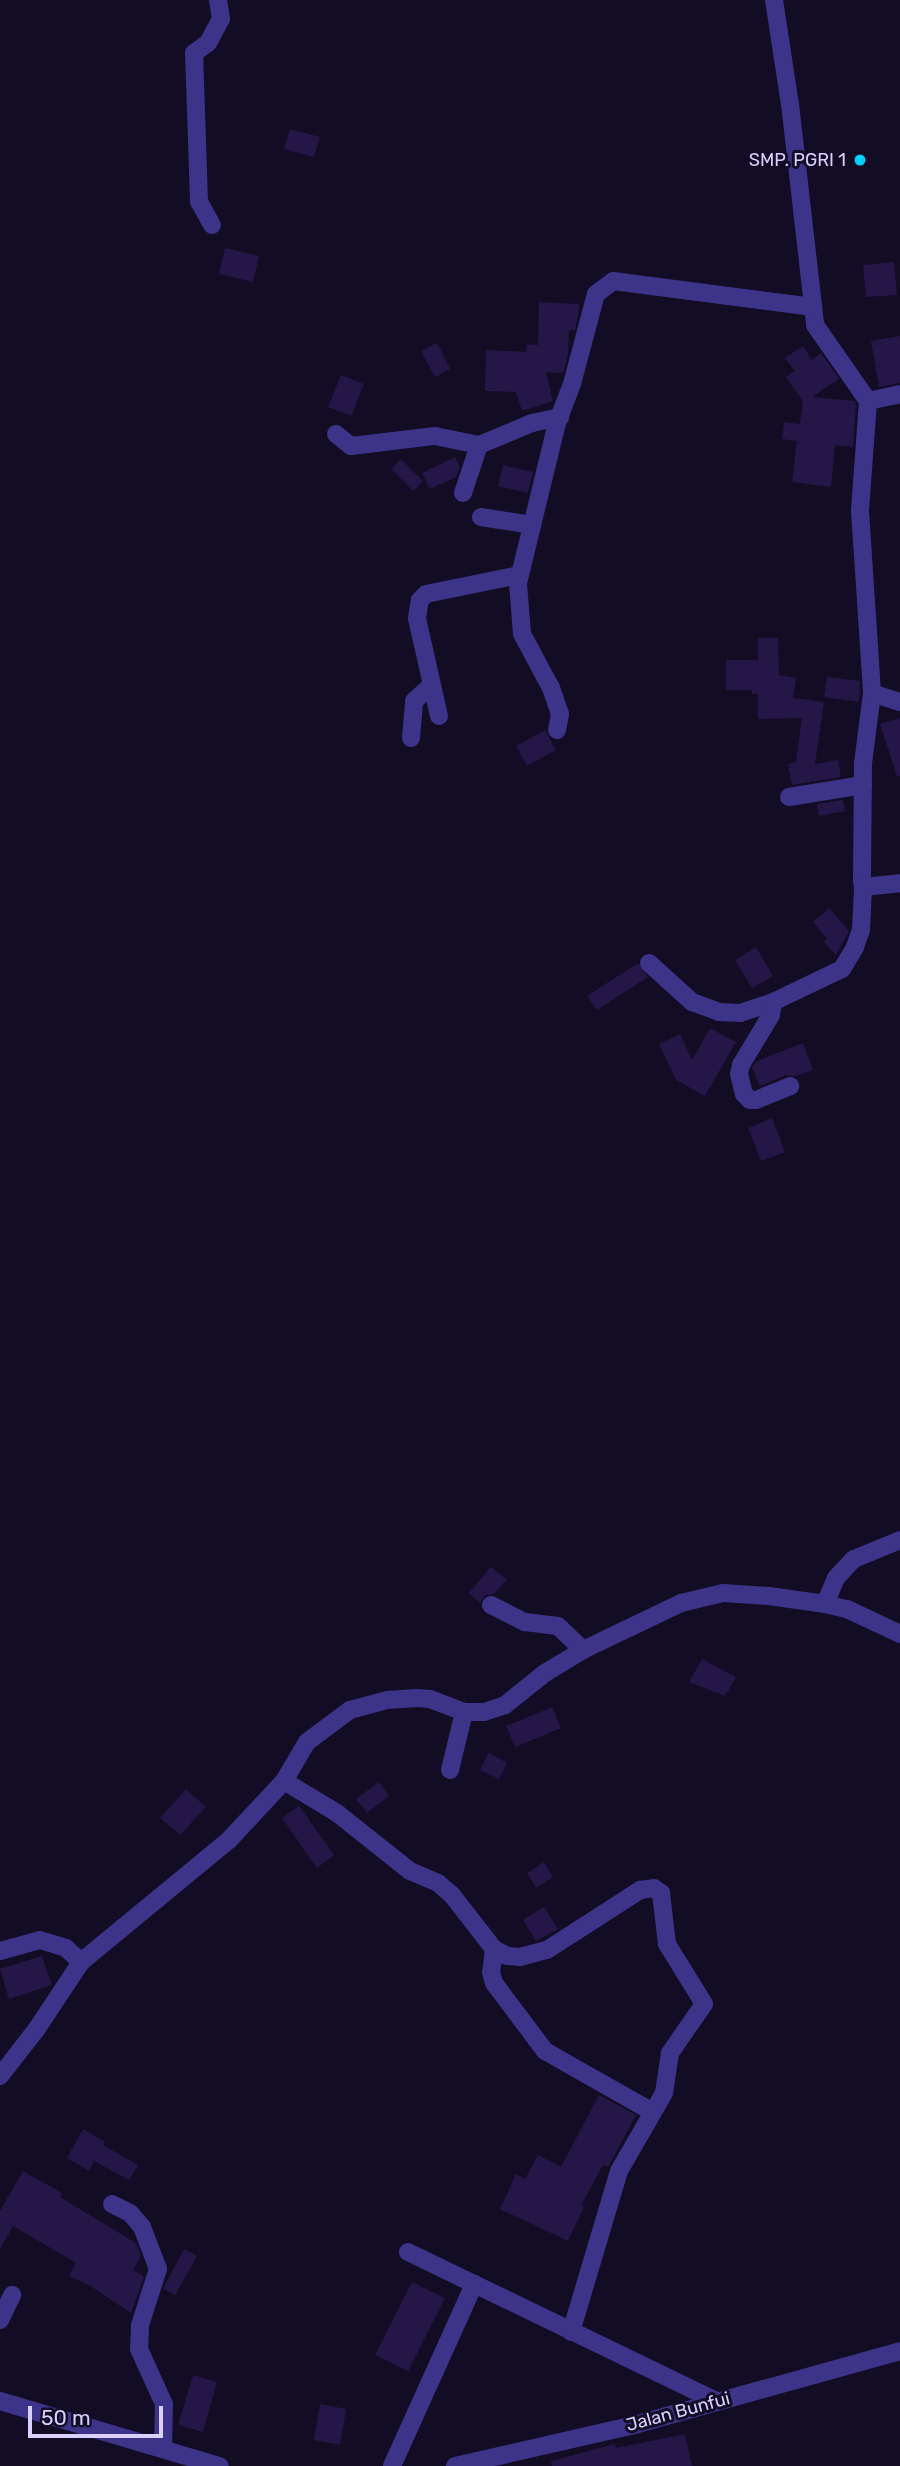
<!DOCTYPE html>
<style>
body{margin:0}
#map{position:relative;width:900px;height:2466px;overflow:hidden;background:#120c25;font-family:Rubik,sans-serif}
div>[style]{position:absolute}
.building>*{inset:0;background:#241747}
.minor>*{height:18px;margin:-9px;padding:0 9px;transform-origin:9px;border-radius:9px;background:#3d3388}
.dots>*{width:19px;height:19px;translate:-50% -50%;box-sizing:border-box;border:4px solid #120c25;border-radius:50%}
span{translate:-50% -50%;white-space:nowrap;text-align:center;line-height:1.15;-webkit-text-stroke:6px #120c25;paint-order:stroke}
.poi-label{font-size:18px;color:#d9d0ff}
.right{translate:-100% -50%;text-align:right}
.street-label{font-size:18px;color:#d9d0ff}
.scale{position:absolute;left:28px;top:2406px;width:135px;height:32px;box-sizing:border-box;border:4px solid #d9d0ff;border-top:0;padding-left:9px;font-size:21px;line-height:24px;white-space:nowrap;color:#d9d0ff;-webkit-text-stroke:5px #120c25;paint-order:stroke}
</style>
<div id="map">
<div class="building">
<i style="clip-path:polygon(290px 129px,320px 137px,314px 157px,284px 149px)"></i>
<i style="clip-path:polygon(225px 248px,259px 256px,253px 282px,219px 274px)"></i>
<i style="clip-path:polygon(894px 262px,897px 295px,866px 297px,863px 265px)"></i>
<i style="clip-path:polygon(539px 302px,579px 304px,578px 316px,575px 330px,569px 330px,568px 354px,563px 373px,546px 372px,553px 401px,522px 411px,516px 392px,485px 391px,486px 350px,526px 352px,527px 344px,538px 345px)"></i>
<i style="clip-path:polygon(900px 336px,900px 383px,879px 387px,871px 341px)"></i>
<i style="clip-path:polygon(437px 343px,450px 369px,435px 377px,421px 351px)"></i>
<i style="clip-path:polygon(803px 346px,812px 360px,821px 353px,839px 379px,812px 397px,854px 401px,856px 404px,853px 447px,835px 445px,831px 487px,792px 482px,797px 441px,782px 439px,784px 422px,800px 424px,803px 401px,786px 377px,795px 371px,785px 358px)"></i>
<i style="clip-path:polygon(341px 375px,364px 384px,351px 416px,328px 407px)"></i>
<i style="clip-path:polygon(455px 457px,460px 467px,456px 477px,430px 489px,422px 473px)"></i>
<i style="clip-path:polygon(401px 459px,423px 481px,413px 491px,391px 469px)"></i>
<i style="clip-path:polygon(503px 465px,533px 472px,528px 493px,498px 486px)"></i>
<i style="clip-path:polygon(758px 638px,778px 638px,779px 675px,796px 678px,793px 698px,824px 702px,815px 764px,838px 760px,841px 777px,792px 785px,788px 764px,796px 762px,802px 718px,758px 719px,758px 694px,752px 694px,752px 690px,726px 690px,726px 660px,758px 660px)"></i>
<i style="clip-path:polygon(827px 677px,860px 681px,859px 702px,824px 697px)"></i>
<i style="clip-path:polygon(900px 718px,900px 776px,897px 776px,880px 724px)"></i>
<i style="clip-path:polygon(545px 730px,556px 750px,527px 766px,516px 746px)"></i>
<i style="clip-path:polygon(843px 800px,845px 811px,819px 816px,817px 804px)"></i>
<i style="clip-path:polygon(829px 908px,849px 931px,836px 955px,824px 942px,827px 939px,813px 922px)"></i>
<i style="clip-path:polygon(756px 947px,773px 976px,752px 988px,735px 960px)"></i>
<i style="clip-path:polygon(638px 963px,648px 977px,597px 1010px,587px 996px)"></i>
<i style="clip-path:polygon(710px 1028px,736px 1042px,705px 1096px,676px 1080px,659px 1044px,680px 1034px,692px 1060px)"></i>
<i style="clip-path:polygon(803px 1043px,813px 1070px,796px 1076px,786px 1075px,760px 1086px,752px 1068px,757px 1061px)"></i>
<i style="clip-path:polygon(772px 1118px,785px 1152px,761px 1161px,748px 1128px)"></i>
<i style="clip-path:polygon(491px 1567px,507px 1580px,494px 1594px,485px 1595px,480px 1603px,469px 1593px)"></i>
<i style="clip-path:polygon(702px 1659px,736px 1677px,725px 1696px,689px 1682px)"></i>
<i style="clip-path:polygon(552px 1707px,561px 1728px,515px 1747px,506px 1726px)"></i>
<i style="clip-path:polygon(489px 1753px,507px 1763px,499px 1779px,480px 1770px)"></i>
<i style="clip-path:polygon(379px 1782px,389px 1796px,367px 1813px,356px 1799px)"></i>
<i style="clip-path:polygon(186px 1789px,206px 1807px,180px 1835px,160px 1818px)"></i>
<i style="clip-path:polygon(299px 1806px,334px 1855px,317px 1868px,282px 1818px)"></i>
<i style="clip-path:polygon(544px 1862px,553px 1877px,536px 1888px,527px 1873px)"></i>
<i style="clip-path:polygon(544px 1907px,558px 1929px,536px 1941px,523px 1920px)"></i>
<i style="clip-path:polygon(42px 1956px,52px 1985px,9px 1999px,0 1969px)"></i>
<i style="clip-path:polygon(599px 2095px,636px 2115px,608px 2167px,603px 2165px,581px 2205px,584px 2207px,568px 2241px,500px 2209px,516px 2174px,525px 2179px,538px 2155px,561px 2167px)"></i>
<i style="clip-path:polygon(83px 2129px,105px 2142px,103px 2145px,138px 2165px,129px 2180px,94px 2161px,89px 2171px,67px 2158px)"></i>
<i style="clip-path:polygon(23px 2171px,62px 2193px,60px 2197px,136px 2243px,141px 2256px,133px 2270px,144px 2277px,131px 2313px,89px 2285px,69px 2276px,76px 2263px,13px 2226px,0 2249px,0 2211px)"></i>
<i style="clip-path:polygon(184px 2249px,197px 2256px,175px 2295px,163px 2289px)"></i>
<i style="clip-path:polygon(412px 2282px,445px 2298px,408px 2371px,375px 2355px)"></i>
<i style="clip-path:polygon(193px 2375px,217px 2382px,203px 2432px,178px 2425px)"></i>
<i style="clip-path:polygon(320px 2404px,346px 2409px,340px 2445px,314px 2440px)"></i>
<i style="clip-path:polygon(685px 2434px,692px 2466px,552px 2466px,551px 2461px,615px 2444px,616px 2448px)"></i>
</div>
<div class="minor">
<i style="left:774px;top:0;width:105px;rotate:81.3deg"></i>
<i style="left:790px;top:104px;width:222px;rotate:83.5deg"></i>
<i style="left:815px;top:325px;width:93px;rotate:55.1deg"></i>
<i style="left:868px;top:401px;width:110px;rotate:94.2deg"></i>
<i style="left:860px;top:511px;width:182px;rotate:86.2deg"></i>
<i style="left:872px;top:693px;width:71px;rotate:97.3deg"></i>
<i style="left:863px;top:763px;width:118px;rotate:90.5deg"></i>
<i style="left:862px;top:881px;width:6px;rotate:81deg"></i>
<i style="left:863px;top:887px;width:37px;rotate:-6deg"></i>
<i style="left:212px;top:225px;width:26px;rotate:-119deg"></i>
<i style="left:199px;top:202px;width:149px;rotate:-91.9deg"></i>
<i style="left:194px;top:53px;width:17px;rotate:-36deg"></i>
<i style="left:208px;top:43px;width:27px;rotate:-62deg"></i>
<i style="left:221px;top:19px;width:19px;rotate:-99deg"></i>
<i style="left:868px;top:401px;width:33px;rotate:-12deg"></i>
<i style="left:336px;top:434px;width:19px;rotate:39deg"></i>
<i style="left:351px;top:446px;width:85px;rotate:-6.8deg"></i>
<i style="left:435px;top:436px;width:45px;rotate:11.6deg"></i>
<i style="left:479px;top:445px;width:57px;rotate:-22.5deg"></i>
<i style="left:532px;top:423px;width:29px;rotate:-12deg"></i>
<i style="left:463px;top:493px;width:51px;rotate:-71.6deg"></i>
<i style="left:481px;top:517px;width:52px;rotate:8.9deg"></i>
<i style="left:872px;top:693px;width:29px;rotate:18deg"></i>
<i style="left:439px;top:716px;width:100px;rotate:-102.7deg"></i>
<i style="left:417px;top:618px;width:18px;rotate:-81deg"></i>
<i style="left:420px;top:600px;width:8px;rotate:-45deg"></i>
<i style="left:426px;top:594px;width:95px;rotate:-11.5deg"></i>
<i style="left:557px;top:730px;width:16px;rotate:-79deg"></i>
<i style="left:560px;top:714px;width:28px;rotate:-109deg"></i>
<i style="left:551px;top:688px;width:61px;rotate:-118.2deg"></i>
<i style="left:522px;top:634px;width:51px;rotate:-94.5deg"></i>
<i style="left:518px;top:583px;width:165px;rotate:-76.3deg"></i>
<i style="left:557px;top:423px;width:42px;rotate:-69deg"></i>
<i style="left:572px;top:384px;width:93px;rotate:-75.1deg"></i>
<i style="left:596px;top:294px;width:21px;rotate:-37deg"></i>
<i style="left:613px;top:281px;width:202px;rotate:7.4deg"></i>
<i style="left:411px;top:738px;width:37px;rotate:-85deg"></i>
<i style="left:414px;top:701px;width:24px;rotate:-42deg"></i>
<i style="left:789px;top:797px;width:75px;rotate:-9.2deg"></i>
<i style="left:649px;top:963px;width:58px;rotate:42.2deg"></i>
<i style="left:692px;top:1002px;width:29px;rotate:20deg"></i>
<i style="left:719px;top:1012px;width:21px;rotate:3deg"></i>
<i style="left:740px;top:1013px;width:35px;rotate:-18deg"></i>
<i style="left:773px;top:1002px;width:76px;rotate:-25.6deg"></i>
<i style="left:842px;top:969px;width:26px;rotate:-59deg"></i>
<i style="left:855px;top:947px;width:18px;rotate:-71deg"></i>
<i style="left:861px;top:930px;width:43px;rotate:-87.3deg"></i>
<i style="left:773px;top:1002px;width:13px;rotate:99deg"></i>
<i style="left:771px;top:1015px;width:58px;rotate:121deg"></i>
<i style="left:741px;top:1065px;width:9px;rotate:103deg"></i>
<i style="left:739px;top:1074px;width:21px;rotate:76deg"></i>
<i style="left:744px;top:1094px;width:8px;rotate:45deg"></i>
<i style="left:750px;top:1100px;width:6px"></i>
<i style="left:756px;top:1100px;width:37px;rotate:-22deg"></i>
<i style="left:825px;top:1604px;width:28px;rotate:-67deg"></i>
<i style="left:836px;top:1578px;width:26px;rotate:-47deg"></i>
<i style="left:854px;top:1559px;width:50px;rotate:-22.4deg"></i>
<i style="left:491px;top:1605px;width:38px;rotate:27deg"></i>
<i style="left:525px;top:1622px;width:33px;rotate:7deg"></i>
<i style="left:558px;top:1626px;width:35px;rotate:44deg"></i>
<i style="left:450px;top:1770px;width:60px;rotate:-76.4deg"></i>
<i style="left:284px;top:1781px;width:62px;rotate:31.1deg"></i>
<i style="left:337px;top:1813px;width:93px;rotate:38.5deg"></i>
<i style="left:410px;top:1871px;width:30px;rotate:23deg"></i>
<i style="left:438px;top:1883px;width:18px;rotate:41deg"></i>
<i style="left:452px;top:1895px;width:68px;rotate:52.1deg"></i>
<i style="left:494px;top:1949px;width:15px;rotate:28deg"></i>
<i style="left:507px;top:1956px;width:13px;rotate:4deg"></i>
<i style="left:520px;top:1957px;width:28px;rotate:-15deg"></i>
<i style="left:547px;top:1950px;width:111px;rotate:-32.8deg"></i>
<i style="left:640px;top:1890px;width:14px;rotate:-8deg"></i>
<i style="left:654px;top:1888px;width:9px;rotate:36deg"></i>
<i style="left:661px;top:1893px;width:51px;rotate:83.3deg"></i>
<i style="left:667px;top:1944px;width:70px;rotate:58.3deg"></i>
<i style="left:704px;top:2004px;width:60px;rotate:124.8deg"></i>
<i style="left:670px;top:2053px;width:40px;rotate:98.5deg"></i>
<i style="left:664px;top:2093px;width:90px;rotate:120deg"></i>
<i style="left:619px;top:2171px;width:168px;rotate:106.6deg"></i>
<i style="left:494px;top:1949px;width:23px;rotate:97deg"></i>
<i style="left:491px;top:1972px;width:11px;rotate:75deg"></i>
<i style="left:494px;top:1983px;width:85px;rotate:53.1deg"></i>
<i style="left:545px;top:2051px;width:124px;rotate:29.5deg"></i>
<i style="left:0;top:1951px;width:41px;rotate:-15.4deg"></i>
<i style="left:40px;top:1940px;width:27px;rotate:17deg"></i>
<i style="left:66px;top:1948px;width:21px;rotate:43deg"></i>
<i style="left:0;top:2076px;width:58px;rotate:-52deg"></i>
<i style="left:36px;top:2030px;width:82px;rotate:-56.5deg"></i>
<i style="left:81px;top:1962px;width:192px;rotate:-39.5deg"></i>
<i style="left:229px;top:1840px;width:81px;rotate:-47deg"></i>
<i style="left:284px;top:1781px;width:45px;rotate:-59.5deg"></i>
<i style="left:307px;top:1742px;width:54px;rotate:-36.7deg"></i>
<i style="left:350px;top:1710px;width:38px;rotate:-15deg"></i>
<i style="left:387px;top:1700px;width:30px;rotate:-4deg"></i>
<i style="left:417px;top:1698px;width:13px;rotate:4deg"></i>
<i style="left:430px;top:1699px;width:36px;rotate:21deg"></i>
<i style="left:464px;top:1712px;width:20px"></i>
<i style="left:484px;top:1712px;width:22px;rotate:-18deg"></i>
<i style="left:505px;top:1705px;width:51px;rotate:-38.7deg"></i>
<i style="left:545px;top:1673px;width:44px;rotate:-31.2deg"></i>
<i style="left:583px;top:1650px;width:109px;rotate:-25.6deg"></i>
<i style="left:681px;top:1603px;width:43px;rotate:-13.4deg"></i>
<i style="left:723px;top:1593px;width:46px;rotate:3.7deg"></i>
<i style="left:769px;top:1596px;width:57px;rotate:8.1deg"></i>
<i style="left:825px;top:1604px;width:23px;rotate:13deg"></i>
<i style="left:847px;top:1609px;width:59px;rotate:25.3deg"></i>
<i style="left:112px;top:2204px;width:20px;rotate:27deg"></i>
<i style="left:130px;top:2213px;width:18px;rotate:49deg"></i>
<i style="left:142px;top:2227px;width:45px;rotate:69.1deg"></i>
<i style="left:158px;top:2269px;width:59px;rotate:107.8deg"></i>
<i style="left:140px;top:2325px;width:24px;rotate:92deg"></i>
<i style="left:139px;top:2349px;width:60px;rotate:65.6deg"></i>
<i style="left:164px;top:2404px;width:45px;rotate:91.3deg"></i>
<i style="left:408px;top:2252px;width:342px;rotate:25.8deg"></i>
<i style="left:0;top:2320px;width:28px;rotate:-64deg"></i>
<i style="left:0;top:2401px;width:229px;rotate:16.5deg"></i>
<i style="left:392px;top:2466px;width:200px;rotate:-65.7deg"></i>
<i style="left:455px;top:2466px;width:184px;rotate:-12.9deg"></i>
<i style="left:634px;top:2425px;width:276px;rotate:-15.5deg"></i>
</div>
<div class="dots">
<i style="left:860px;top:160px;background:#00cffb"></i>
</div>
<div class="poi-label">
<span class="right" style="left:846px;top:160px">SMP. PGRI 1</span>
</div>
<div class="street-label">
<span style="left:678px;top:2412px;rotate:-15deg">Jalan Bunfui</span>
</div>
<div class="scale">50 m</div>
</div>
